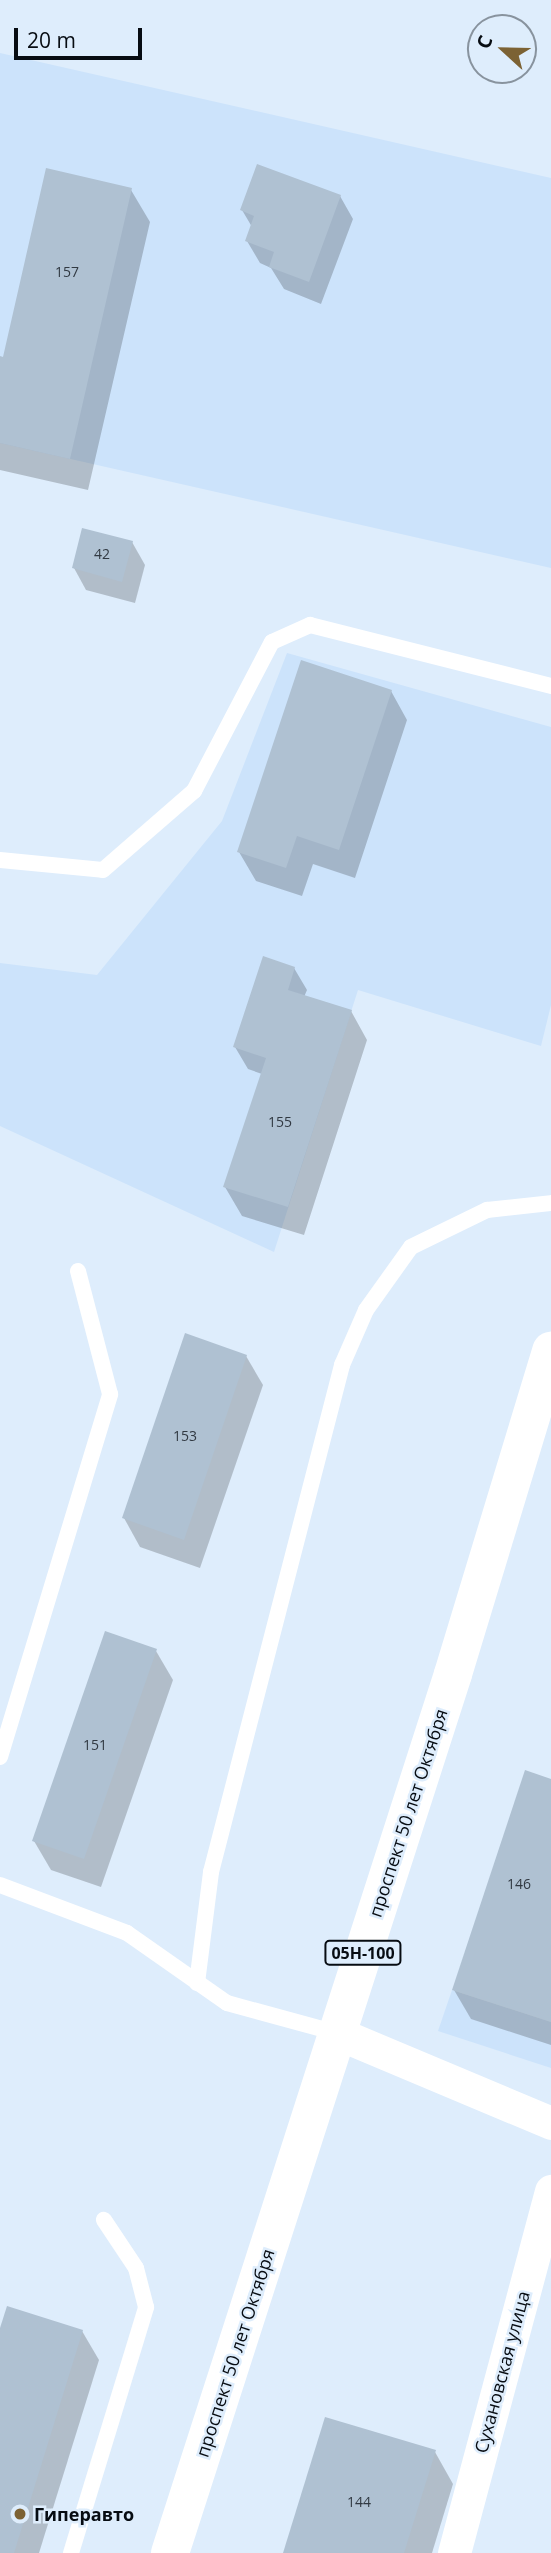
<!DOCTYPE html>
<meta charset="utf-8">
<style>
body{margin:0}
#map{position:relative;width:551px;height:2553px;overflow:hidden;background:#deedfc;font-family:"Open Sans",sans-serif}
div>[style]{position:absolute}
.built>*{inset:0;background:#cce3fb}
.shadow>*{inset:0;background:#0003}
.building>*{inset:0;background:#afc1d2}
.lane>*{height:16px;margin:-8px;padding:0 8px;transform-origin:8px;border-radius:8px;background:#fff}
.street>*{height:33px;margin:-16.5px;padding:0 16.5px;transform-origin:16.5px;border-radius:16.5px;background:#fff}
.primary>*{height:38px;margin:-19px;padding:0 19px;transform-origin:19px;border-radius:19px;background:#fff}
.dots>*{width:19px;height:19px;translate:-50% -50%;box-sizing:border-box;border:4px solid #deedfc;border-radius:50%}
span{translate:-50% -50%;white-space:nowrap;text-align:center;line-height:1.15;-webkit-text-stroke:5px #deedfc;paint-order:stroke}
.number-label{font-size:14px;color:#313942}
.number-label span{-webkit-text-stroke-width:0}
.shield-label span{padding:2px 5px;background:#deedfc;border:2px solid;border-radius:5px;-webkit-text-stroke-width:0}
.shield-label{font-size:16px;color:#070c12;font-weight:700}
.street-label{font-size:18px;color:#070c12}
.poi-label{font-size:18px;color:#070c12;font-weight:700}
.left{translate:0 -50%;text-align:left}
.north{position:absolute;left:467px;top:14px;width:70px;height:70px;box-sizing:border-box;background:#deedfc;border:2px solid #88939e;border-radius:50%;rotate:292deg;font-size:19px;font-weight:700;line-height:28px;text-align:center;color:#070c12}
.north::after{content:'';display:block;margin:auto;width:24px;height:32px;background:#7c6234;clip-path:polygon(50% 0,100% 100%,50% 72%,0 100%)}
.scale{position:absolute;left:14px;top:28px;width:128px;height:32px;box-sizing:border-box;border:4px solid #070c12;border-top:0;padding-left:9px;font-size:21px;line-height:24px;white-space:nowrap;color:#070c12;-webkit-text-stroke:5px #deedfc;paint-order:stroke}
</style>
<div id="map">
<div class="built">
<i style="clip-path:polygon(0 53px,551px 178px,551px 568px,0 443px)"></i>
<i style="clip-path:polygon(287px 653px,551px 727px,551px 1005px,541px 1046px,358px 990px,274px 1252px,0 1126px,0 963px,97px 975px,222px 821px)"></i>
<i style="clip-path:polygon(452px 1990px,551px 2022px,551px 2068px,438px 2031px)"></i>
</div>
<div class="shadow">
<i style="clip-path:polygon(131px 190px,150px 222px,88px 490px,0 470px,0 358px,4px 359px)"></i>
<i style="clip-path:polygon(340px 196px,353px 219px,321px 304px,284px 289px,271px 268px,260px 263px,247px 241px,252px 227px,242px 210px)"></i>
<i style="clip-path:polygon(132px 542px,145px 565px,135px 603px,86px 590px,74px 568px)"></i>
<i style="clip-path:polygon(391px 691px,407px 720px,355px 878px,313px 864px,302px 896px,256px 881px,239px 852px)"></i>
<i style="clip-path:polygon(294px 968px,307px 990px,304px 997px,351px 1011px,367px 1040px,304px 1235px,242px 1216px,225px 1187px,262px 1074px,248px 1069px,235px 1047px)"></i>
<i style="clip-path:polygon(246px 1356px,263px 1385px,200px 1568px,140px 1547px,124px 1518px)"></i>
<i style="clip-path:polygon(156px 1651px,173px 1680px,101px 1887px,51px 1870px,34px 1841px)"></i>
<i style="clip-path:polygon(551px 1781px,551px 2045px,471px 2019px,454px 1990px)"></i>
<i style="clip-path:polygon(82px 2331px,99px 2360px,39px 2553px,0 2553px,0 2333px)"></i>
<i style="clip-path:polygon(435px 2452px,453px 2484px,432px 2553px,285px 2553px)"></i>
</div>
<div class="building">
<i style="clip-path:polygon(257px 164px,341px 195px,309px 282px,269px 267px,274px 252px,245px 241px,254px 216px,240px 210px)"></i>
<i style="clip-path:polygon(46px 168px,132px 188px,70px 459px,0 443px,0 356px,3px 357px)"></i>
<i style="clip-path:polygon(82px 528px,133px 541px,122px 582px,72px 568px)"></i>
<i style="clip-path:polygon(301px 660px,392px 690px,339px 850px,297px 836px,286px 868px,237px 852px)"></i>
<i style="clip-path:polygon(263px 956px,295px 967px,288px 990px,352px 1010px,288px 1207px,223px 1187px,266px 1058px,233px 1047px)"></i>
<i style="clip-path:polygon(185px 1333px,247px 1355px,184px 1540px,122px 1518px)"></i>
<i style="clip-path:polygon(105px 1631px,157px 1649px,84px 1859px,32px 1841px)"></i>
<i style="clip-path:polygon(525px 1770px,551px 1779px,551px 2022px,452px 1990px)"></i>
<i style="clip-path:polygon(7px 2306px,83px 2330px,14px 2553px,0 2553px,0 2328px)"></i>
<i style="clip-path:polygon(325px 2417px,436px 2450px,404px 2553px,283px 2553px)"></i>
</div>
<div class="lane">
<i style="left:0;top:860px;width:103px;rotate:5.5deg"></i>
<i style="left:103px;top:870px;width:121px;rotate:-41deg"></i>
<i style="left:194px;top:791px;width:168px;rotate:-62.4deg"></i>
<i style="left:272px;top:642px;width:42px;rotate:-24.1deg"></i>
<i style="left:310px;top:625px;width:249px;rotate:14.2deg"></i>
<i style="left:0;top:1757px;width:379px;rotate:-73.1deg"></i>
<i style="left:110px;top:1394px;width:127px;rotate:-104.6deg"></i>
<i style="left:0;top:1885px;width:136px;rotate:20.7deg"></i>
<i style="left:127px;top:1933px;width:122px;rotate:35deg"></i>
<i style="left:227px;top:2003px;width:114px;rotate:15.3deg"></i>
<i style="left:197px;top:1983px;width:112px;rotate:-82.8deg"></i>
<i style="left:211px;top:1872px;width:524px;rotate:-75.51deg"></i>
<i style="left:342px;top:1365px;width:60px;rotate:-66.4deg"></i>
<i style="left:366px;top:1310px;width:77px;rotate:-54.5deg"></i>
<i style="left:411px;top:1247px;width:85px;rotate:-26deg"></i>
<i style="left:487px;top:1210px;width:64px;rotate:-6.2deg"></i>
<i style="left:71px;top:2553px;width:257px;rotate:-73deg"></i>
<i style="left:146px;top:2307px;width:40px;rotate:-104.4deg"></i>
<i style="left:136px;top:2268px;width:58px;rotate:-123.7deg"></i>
</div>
<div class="street">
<i style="left:337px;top:2033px;width:232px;rotate:22.8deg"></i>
<i style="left:454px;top:2553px;width:375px;rotate:-75deg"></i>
</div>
<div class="primary">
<i style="left:170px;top:2553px;width:923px;rotate:-72.15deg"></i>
<i style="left:453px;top:1674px;width:338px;rotate:-73.1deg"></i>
</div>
<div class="dots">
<i style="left:20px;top:2514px;background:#7c6234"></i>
</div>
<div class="number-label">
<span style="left:67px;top:272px">157</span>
<span style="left:102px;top:554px">42</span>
<span style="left:280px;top:1122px">155</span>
<span style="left:185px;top:1436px">153</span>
<span style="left:95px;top:1745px">151</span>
<span style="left:519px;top:1884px">146</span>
<span style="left:359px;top:2502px">144</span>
</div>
<div class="shield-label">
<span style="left:363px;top:1953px">05Н-100</span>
</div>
<div class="street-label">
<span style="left:408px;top:1813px;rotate:-72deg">проспект 50 лет Октября</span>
<span style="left:235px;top:2353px;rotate:-72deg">проспект 50 лет Октября</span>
<span style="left:502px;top:2372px;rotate:-75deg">Сухановская улица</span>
</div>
<div class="poi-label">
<span class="left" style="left:34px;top:2514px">Гиперавто</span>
</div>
<div class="north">С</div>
<div class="scale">20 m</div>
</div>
